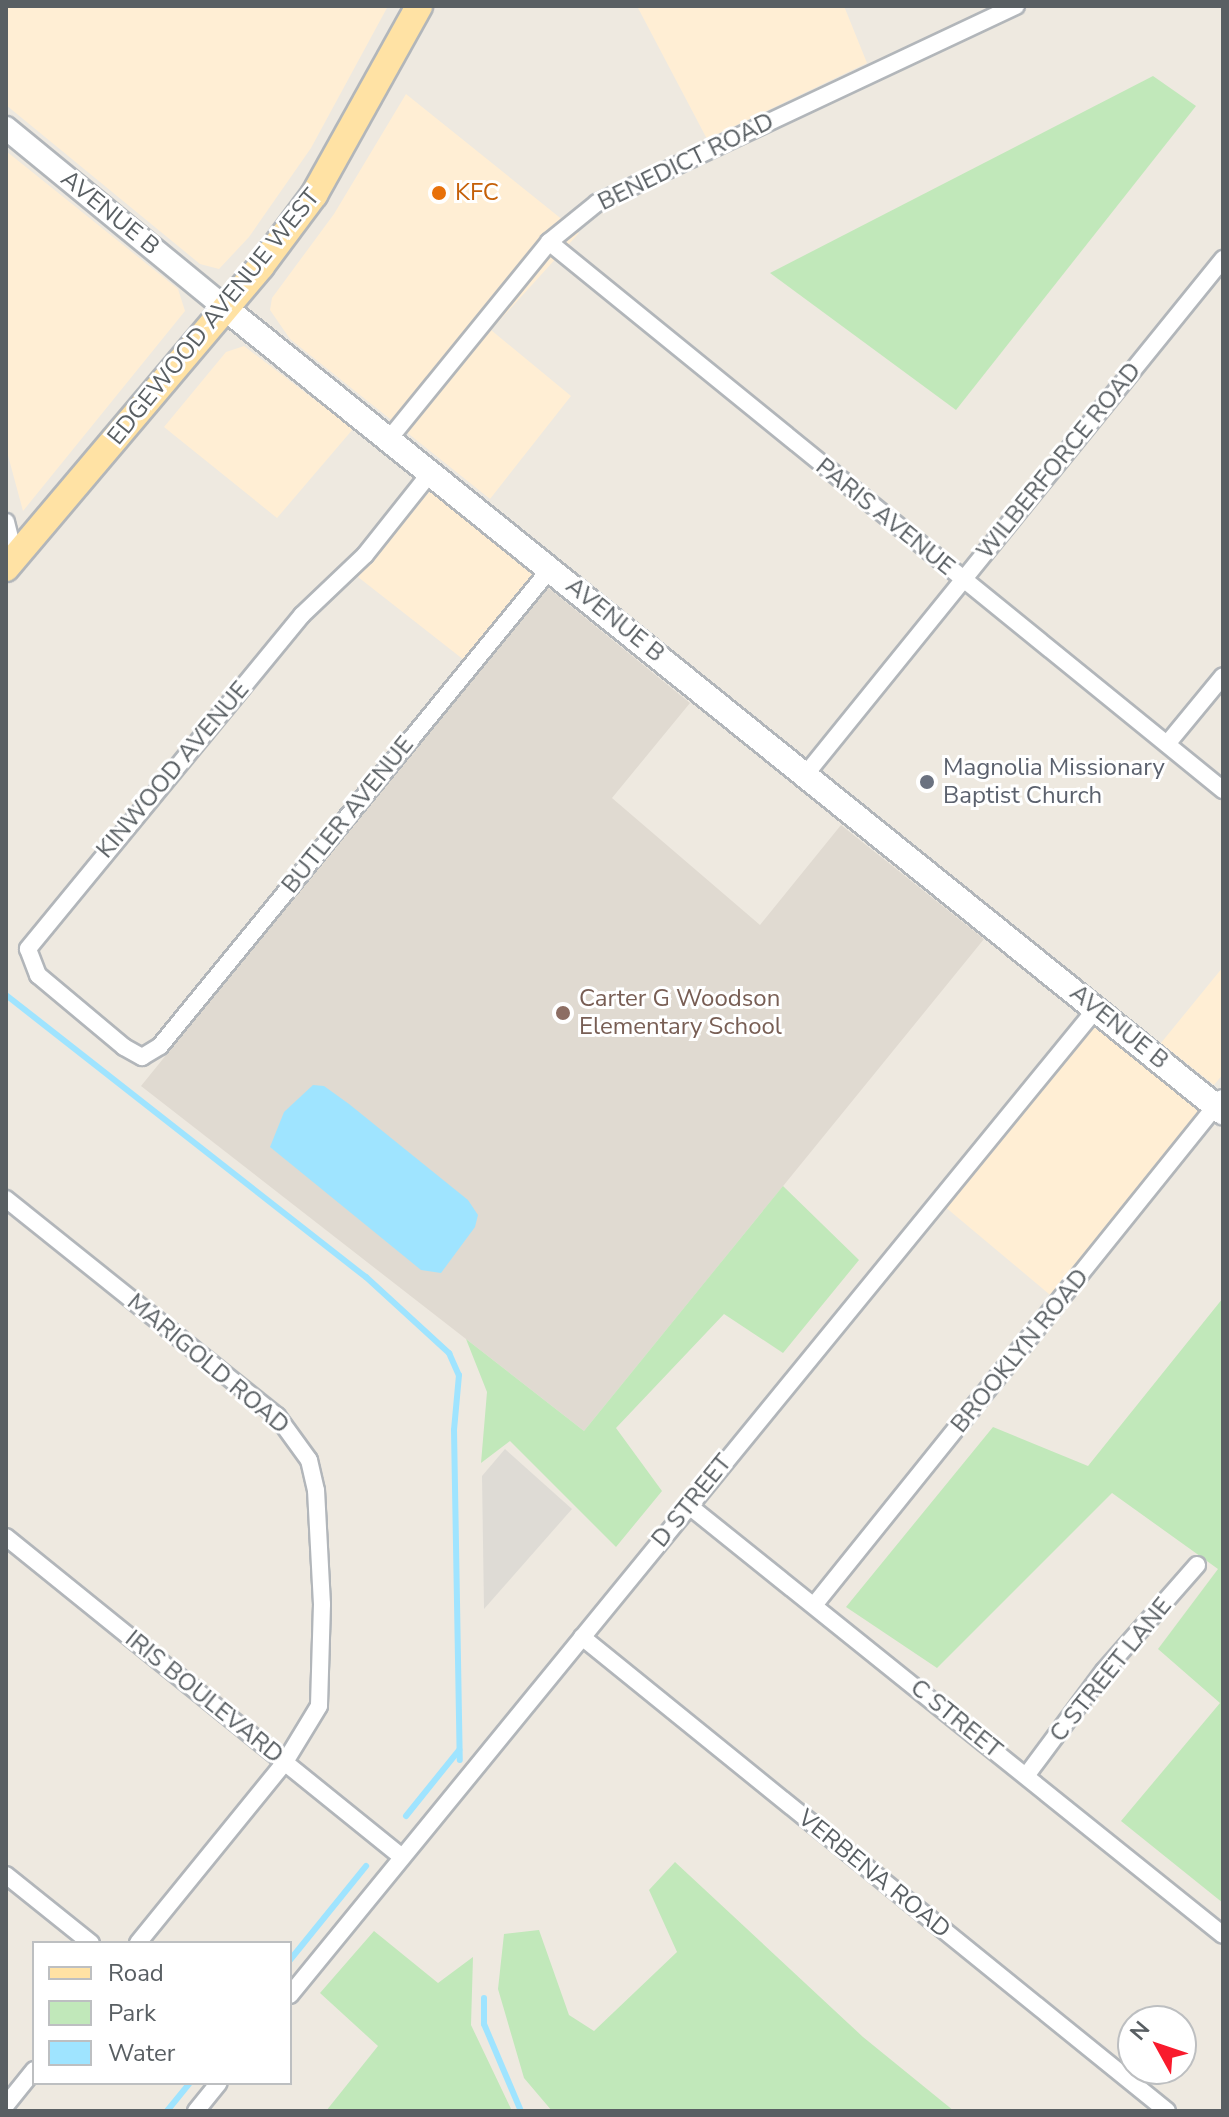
<!DOCTYPE html>
<style>
body{margin:0}
#map{position:relative;width:1229px;height:2117px;overflow:hidden;background:#eee9e0;font-family:"Nunito Sans",sans-serif}
div>[style]{position:absolute}
.commercial>*{inset:0;background:#ffeed4}
.industrial>*{inset:0;background:#dedbd5}
.education>*{inset:0;background:#e0dad1}
.green>*{inset:0;background:#c1e8ba}
.water>*{inset:0;background:#9fe4ff}
.stream>*{height:6px;margin:-3px;padding:0 3px;transform-origin:3px;border-radius:3px;background:#9fe4ff}
.roads{filter:drop-shadow(2px 0 #b2b6ba) drop-shadow(-2px 0 #b2b6ba) drop-shadow(0 2px #b2b6ba) drop-shadow(0 -2px #b2b6ba)}
.minor>*{height:16px;margin:-8px;padding:0 8px;transform-origin:8px;border-radius:8px;background:#fff}
.tertiary>*{height:22px;margin:-11px;padding:0 11px;transform-origin:11px;border-radius:11px;background:#fff}
.secondary>*{height:24px;margin:-12px;padding:0 12px;transform-origin:12px;border-radius:12px;background:#fff}
.primary>*{height:26px;margin:-13px;padding:0 13px;transform-origin:13px;border-radius:13px;background:#ffe2a4}
.dots>*{width:22px;height:22px;translate:-50% -50%;box-sizing:border-box;border:4px solid #fff;border-radius:50%}
span{translate:-50% -50%;white-space:nowrap;text-align:center;line-height:1.15;-webkit-text-stroke:6px #fff;paint-order:stroke}
.street-label{font-size:24px;color:#595f63}
.food-label{font-size:24px;color:#c56008}
.left{translate:0 -50%;text-align:left}
.worship-label{font-size:24px;color:#5b616d}
.education-label{font-size:24px;color:#785e54}
.frame{position:absolute;inset:0;border:8px solid #595f63;pointer-events:none}
.legend{position:absolute;left:32px;top:1941px;width:260px;height:144px;box-sizing:border-box;background:#fff;border:2px solid #bdbfc1;margin:0;padding:10px 14px;list-style:none;font-size:24px;color:#595f63}
.legend li{display:flex;align-items:center;gap:16px;height:40px}
.legend b{width:40px;border:2px solid #bdbfc1}
.north{position:absolute;left:1117px;top:2005px;width:80px;height:80px;box-sizing:border-box;background:#fff;border:2px solid #bdbfc1;border-radius:50%;rotate:310deg;font-size:22px;font-weight:700;line-height:32px;text-align:center;color:#595f63}
.north::after{content:'';display:block;margin:auto;width:28px;height:36px;background:#f91b2d;clip-path:polygon(50% 0,100% 100%,50% 72%,0 100%)}
</style>
<div id="map">
<div class="commercial">
<i style="clip-path:polygon(6px 6px,388px 6px,311px 148px,249px 237px,219px 269px,200px 264px,6px 105px)"></i>
<i style="clip-path:polygon(637px 6px,844px 6px,867px 63px,707px 139px)"></i>
<i style="clip-path:polygon(406px 94px,579px 233px,491px 330px,571px 396px,490px 499px,290px 339px,270px 310px,272px 298px,334px 214px)"></i>
<i style="clip-path:polygon(6px 151px,178px 289px,185px 311px,23px 511px,6px 448px)"></i>
<i style="clip-path:polygon(244px 346px,353px 429px,277px 518px,164px 427px,226px 352px)"></i>
<i style="clip-path:polygon(430px 491px,546px 586px,478px 671px,358px 577px)"></i>
<i style="clip-path:polygon(1223px 967px,1223px 1074px,1214px 1085px,1161px 1043px)"></i>
<i style="clip-path:polygon(1094px 1026px,1203px 1115px,1055px 1299px,944px 1206px)"></i>
</div>
<div class="industrial">
<i style="clip-path:polygon(505px 1449px,572px 1509px,484px 1609px,482px 1476px)"></i>
</div>
<div class="education">
<i style="clip-path:polygon(546px 586px,690px 703px,612px 798px,760px 925px,841px 825px,984px 939px,584px 1431px,141px 1086px)"></i>
</div>
<div class="green">
<i style="clip-path:polygon(1153px 76px,1196px 106px,956px 410px,770px 273px)"></i>
<i style="clip-path:polygon(783px 1186px,859px 1260px,783px 1353px,724px 1314px,616px 1428px,662px 1491px,616px 1547px,510px 1441px,481px 1463px,487px 1392px,466px 1339px,584px 1431px)"></i>
<i style="clip-path:polygon(1223px 1298px,1222px 1345px,1223px 1903px,1121px 1821px,1220px 1703px,1158px 1649px,1218px 1569px,1112px 1493px,937px 1668px,846px 1607px,993px 1427px,1088px 1466px)"></i>
<i style="clip-path:polygon(675px 1862px,863px 2037px,954px 2111px,552px 2111px,524px 2078px,498px 1989px,504px 1934px,539px 1930px,569px 2015px,594px 2031px,677px 1952px,649px 1890px)"></i>
<i style="clip-path:polygon(374px 1931px,438px 1983px,473px 1957px,471px 2025px,512px 2111px,326px 2111px,378px 2046px,320px 1993px)"></i>
</div>
<div class="water">
<i style="clip-path:polygon(313px 1085px,324px 1086px,349px 1104px,468px 1200px,478px 1215px,475px 1227px,441px 1273px,421px 1270px,270px 1147px,284px 1112px)"></i>
</div>
<div class="stream">
<i style="left:6px;top:995px;width:457px;rotate:38.1deg"></i>
<i style="left:366px;top:1277px;width:113px;rotate:42.5deg"></i>
<i style="left:449px;top:1353px;width:24px;rotate:66deg"></i>
<i style="left:459px;top:1375px;width:55px;rotate:95.2deg"></i>
<i style="left:454px;top:1430px;width:330px;rotate:89deg"></i>
<i style="left:406px;top:1816px;width:85px;rotate:-51.2deg"></i>
<i style="left:290px;top:1960px;width:121px;rotate:-51deg"></i>
<i style="left:484px;top:1998px;width:26px;rotate:90deg"></i>
<i style="left:484px;top:2024px;width:95px;rotate:67deg"></i>
<i style="left:167px;top:2111px;width:36px;rotate:-51deg"></i>
</div>
<div class="roads">
<div class="minor">
<i style="left:549px;top:242px;width:869px;rotate:39.11deg"></i>
<i style="left:389px;top:439px;width:254px;rotate:-50.9deg"></i>
<i style="left:549px;top:242px;width:62px;rotate:-39.1deg"></i>
<i style="left:597px;top:203px;width:463px;rotate:-25.2deg"></i>
<i style="left:431px;top:472px;width:106px;rotate:128.5deg"></i>
<i style="left:365px;top:555px;width:87px;rotate:136.4deg"></i>
<i style="left:302px;top:615px;width:432px;rotate:129.4deg"></i>
<i style="left:28px;top:949px;width:28px;rotate:69deg"></i>
<i style="left:38px;top:975px;width:112px;rotate:39.9deg"></i>
<i style="left:124px;top:1047px;width:21px;rotate:29deg"></i>
<i style="left:142px;top:1057px;width:21px;rotate:-31deg"></i>
<i style="left:160px;top:1046px;width:618px;rotate:-50.72deg"></i>
<i style="left:6px;top:522px;width:36px;rotate:76deg"></i>
<i style="left:1167px;top:744px;width:88px;rotate:-50.5deg"></i>
<i style="left:806px;top:774px;width:663px;rotate:-51deg"></i>
<i style="left:6px;top:1199px;width:347px;rotate:38.7deg"></i>
<i style="left:277px;top:1416px;width:54px;rotate:54deg"></i>
<i style="left:309px;top:1460px;width:31px;rotate:77deg"></i>
<i style="left:316px;top:1490px;width:114px;rotate:87deg"></i>
<i style="left:322px;top:1604px;width:102px;rotate:91.7deg"></i>
<i style="left:319px;top:1706px;width:66px;rotate:121.3deg"></i>
<i style="left:285px;top:1762px;width:233px;rotate:129.1deg"></i>
<i style="left:688px;top:1505px;width:686px;rotate:38.79deg"></i>
<i style="left:6px;top:1537px;width:509px;rotate:38.94deg"></i>
<i style="left:815px;top:1604px;width:649px;rotate:-51.19deg"></i>
<i style="left:582px;top:1637px;width:753px;rotate:39.02deg"></i>
<i style="left:1026px;top:1776px;width:131px;rotate:-53.4deg"></i>
<i style="left:1104px;top:1671px;width:141px;rotate:-48.7deg"></i>
<i style="left:6px;top:1875px;width:109px;rotate:38.7deg"></i>
<i style="left:290px;top:1995px;width:1274px;rotate:-50.74deg"></i>
<i style="left:6px;top:2105px;width:45px;rotate:-51.3deg"></i>
<i style="left:196px;top:2111px;width:36px;rotate:-51deg"></i>
</div>
<div class="tertiary">
<i style="left:6px;top:128px;width:283px;rotate:39.4deg"></i>
</div>
<div class="secondary">
<i style="left:225px;top:308px;width:1282px;rotate:38.86deg"></i>
</div>
<div class="primary">
<i style="left:6px;top:568px;width:395px;rotate:-49.8deg"></i>
<i style="left:261px;top:266px;width:89px;rotate:-53.3deg"></i>
<i style="left:314px;top:195px;width:216px;rotate:-60.9deg"></i>
</div>
</div>
<div class="dots">
<i style="left:439px;top:193px;background:#e8710a"></i>
<i style="left:927px;top:782px;background:#6b7280"></i>
<i style="left:563px;top:1013px;background:#8d6e63"></i>
</div>
<div class="street-label">
<span style="left:686px;top:162px;rotate:-26deg">BENEDICT ROAD</span>
<span style="left:110px;top:213px;rotate:39deg">AVENUE B</span>
<span style="left:214px;top:317px;rotate:-51deg">EDGEWOOD AVENUE WEST</span>
<span style="left:1059px;top:461px;rotate:-51deg">WILBERFORCE ROAD</span>
<span style="left:885px;top:517px;rotate:39deg">PARIS AVENUE</span>
<span style="left:615px;top:620px;rotate:39deg">AVENUE B</span>
<span style="left:173px;top:770px;rotate:-50deg">KINWOOD AVENUE</span>
<span style="left:348px;top:815px;rotate:-51deg">BUTLER AVENUE</span>
<span style="left:1119px;top:1027px;rotate:39deg">AVENUE B</span>
<span style="left:1020px;top:1351px;rotate:-51deg">BROOKLYN ROAD</span>
<span style="left:208px;top:1364px;rotate:40deg">MARIGOLD ROAD</span>
<span style="left:692px;top:1501px;rotate:-51deg">D STREET</span>
<span style="left:1111px;top:1670px;rotate:-51deg">C STREET LANE</span>
<span style="left:204px;top:1697px;rotate:39deg">IRIS BOULEVARD</span>
<span style="left:956px;top:1719px;rotate:39deg">C STREET</span>
<span style="left:874px;top:1874px;rotate:39deg">VERBENA ROAD</span>
</div>
<div class="food-label">
<span class="left" style="left:455px;top:193px">KFC</span>
</div>
<div class="worship-label">
<span class="left" style="left:943px;top:782px">Magnolia Missionary<br>Baptist Church</span>
</div>
<div class="education-label">
<span class="left" style="left:579px;top:1013px">Carter G Woodson<br>Elementary School</span>
</div>
<div class="frame"></div>
<ul class="legend">
<li><b style="height:10px;background:#ffe2a4"></b>Road</li>
<li><b style="height:22px;background:#c1e8ba"></b>Park</li>
<li><b style="height:22px;background:#9fe4ff"></b>Water</li>
</ul>
<div class="north">N</div>
</div>
